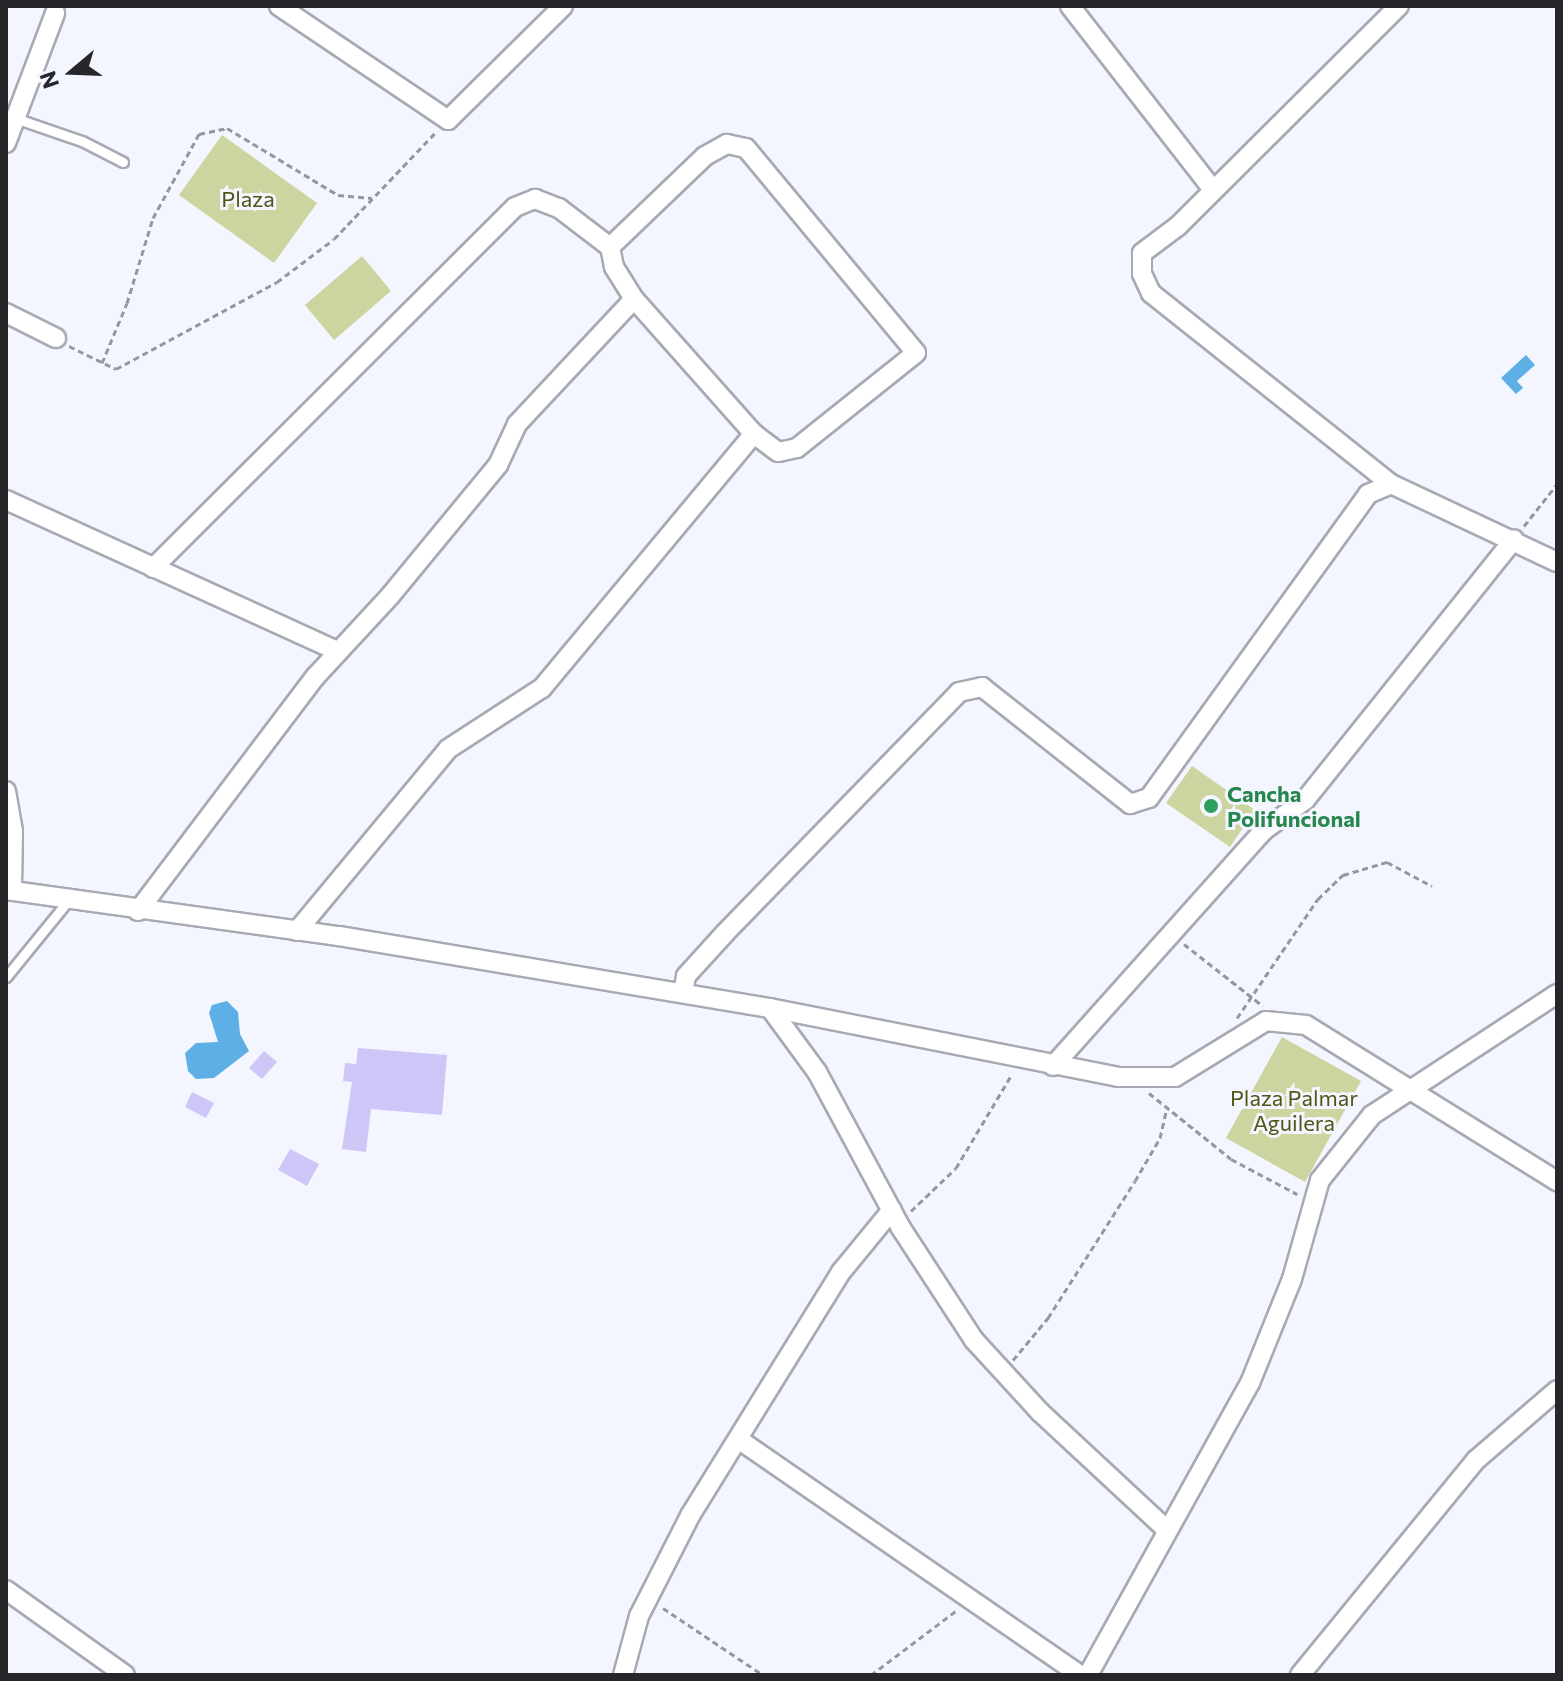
<!DOCTYPE html>
<style>
body{margin:0}
#map{position:relative;width:1563px;height:1681px;overflow:hidden;background:#f4f6ff;font-family:Commissioner,sans-serif}
div>[style]{position:absolute}
.green>*{inset:0;background:#ccd49f}
.water>*{inset:0;background:#5eafe5}
.building>*{inset:0;background:#cec6f7}
.path>*{height:3px;margin-top:-1.5px;transform-origin:0;background:repeating-linear-gradient(90deg,#96979e 0 6px,transparent 0 10px)}
.roads{filter:drop-shadow(2px 0 #a7a9b3) drop-shadow(-2px 0 #a7a9b3) drop-shadow(0 2px #a7a9b3) drop-shadow(0 -2px #a7a9b3)}
.lane>*{height:9px;margin:-4.5px;padding:0 4.5px;transform-origin:4.5px;border-radius:4.5px;background:#fff}
.street>*{height:18px;margin:-9px;padding:0 9px;transform-origin:9px;border-radius:9px;background:#fff}
.dots>*{width:22px;height:22px;translate:-50% -50%;box-sizing:border-box;border:4px solid #f4f6ff;border-radius:50%}
span{translate:-50% -50%;white-space:nowrap;text-align:center;line-height:1.15;-webkit-text-stroke:6px #f4f6ff;paint-order:stroke}
.park-label{font-size:22px;color:#505516}
.leisure-label{font-size:22px;color:#27864d;font-weight:700}
.left{translate:0 -50%;text-align:left}
.frame{position:absolute;inset:0;border:8px solid #27272b;pointer-events:none}
.north{position:absolute;left:32px;top:32px;width:80px;height:80px;-webkit-text-stroke:6px #f4f6ff;paint-order:stroke;rotate:251deg;font-size:22px;font-weight:700;line-height:32px;text-align:center;color:#27272b}
.north::after{content:'';display:block;margin:auto;width:28px;height:36px;background:#27272b;clip-path:polygon(50% 0,100% 100%,50% 72%,0 100%)}
</style>
<div id="map">
<div class="green">
<i style="clip-path:polygon(222px 135px,317px 203px,274px 263px,179px 195px)"></i>
<i style="clip-path:polygon(362px 256px,391px 291px,334px 340px,305px 305px)"></i>
<i style="clip-path:polygon(1192px 766px,1255px 810px,1230px 847px,1166px 803px)"></i>
<i style="clip-path:polygon(1282px 1037px,1361px 1081px,1305px 1182px,1226px 1138px)"></i>
</div>
<div class="water">
<i style="clip-path:polygon(1526px 355px,1535px 365px,1517px 381px,1523px 388px,1516px 394px,1501px 378px)"></i>
<i style="clip-path:polygon(227px 1001px,238px 1012px,240px 1034px,249px 1051px,214px 1078px,196px 1079px,188px 1071px,185px 1053px,196px 1043px,218px 1042px,209px 1013px,212px 1005px)"></i>
</div>
<div class="building">
<i style="clip-path:polygon(358px 1048px,447px 1055px,442px 1115px,371px 1109px,366px 1152px,342px 1149px,352px 1082px,343px 1081px,345px 1063px,356px 1064px)"></i>
<i style="clip-path:polygon(264px 1051px,277px 1062px,262px 1079px,249px 1068px)"></i>
<i style="clip-path:polygon(192px 1092px,214px 1103px,206px 1118px,185px 1107px)"></i>
<i style="clip-path:polygon(290px 1149px,319px 1164px,307px 1186px,278px 1170px)"></i>
</div>
<div class="path">
<i style="left:69px;top:346px;width:52px;rotate:26.1deg"></i>
<i style="left:116px;top:369px;width:183px;rotate:-28.4deg"></i>
<i style="left:277px;top:282px;width:71px;rotate:-37deg"></i>
<i style="left:334px;top:239px;width:149px;rotate:-46.4deg"></i>
<i style="left:102px;top:363px;width:65px;rotate:-67.4deg"></i>
<i style="left:127px;top:303px;width:89px;rotate:-73deg"></i>
<i style="left:153px;top:218px;width:96px;rotate:-61.3deg"></i>
<i style="left:199px;top:134px;width:29px;rotate:-12deg"></i>
<i style="left:227px;top:128px;width:130px;rotate:31.1deg"></i>
<i style="left:338px;top:195px;width:34px;rotate:5deg"></i>
<i style="left:1524px;top:526px;width:53px;rotate:-51.8deg"></i>
<i style="left:1184px;top:944px;width:100px;rotate:38.1deg"></i>
<i style="left:1237px;top:1018px;width:144px;rotate:-55.8deg"></i>
<i style="left:1318px;top:899px;width:35px;rotate:-44deg"></i>
<i style="left:1343px;top:875px;width:46px;rotate:-16.5deg"></i>
<i style="left:1387px;top:862px;width:51px;rotate:28.1deg"></i>
<i style="left:1149px;top:1093px;width:105px;rotate:38.8deg"></i>
<i style="left:1231px;top:1159px;width:75px;rotate:27.9deg"></i>
<i style="left:911px;top:1211px;width:62px;rotate:-43.7deg"></i>
<i style="left:956px;top:1168px;width:109px;rotate:-59.2deg"></i>
<i style="left:1013px;top:1360px;width:55px;rotate:-50.2deg"></i>
<i style="left:1048px;top:1318px;width:162px;rotate:-57.6deg"></i>
<i style="left:1135px;top:1181px;width:50px;rotate:-59.8deg"></i>
<i style="left:1160px;top:1138px;width:27px;rotate:-77deg"></i>
<i style="left:663px;top:1608px;width:120px;rotate:33.8deg"></i>
<i style="left:871px;top:1675px;width:108px;rotate:-37.1deg"></i>
</div>
<div class="roads">
<div class="lane">
<i style="left:6px;top:115px;width:80px;rotate:18.9deg"></i>
<i style="left:82px;top:141px;width:46px;rotate:27.1deg"></i>
<i style="left:6px;top:977px;width:97px;rotate:-50.9deg"></i>
</div>
<div class="street">
<i style="left:279px;top:6px;width:204px;rotate:34deg"></i>
<i style="left:448px;top:120px;width:162px;rotate:-44.7deg"></i>
<i style="left:1070px;top:6px;width:233px;rotate:52.1deg"></i>
<i style="left:6px;top:143px;width:139px;rotate:-69.3deg"></i>
<i style="left:727px;top:144px;width:19px;rotate:12deg"></i>
<i style="left:746px;top:148px;width:266px;rotate:50.3deg"></i>
<i style="left:916px;top:353px;width:152px;rotate:141.4deg"></i>
<i style="left:797px;top:448px;width:19px;rotate:168deg"></i>
<i style="left:778px;top:452px;width:30px;rotate:-143deg"></i>
<i style="left:754px;top:434px;width:181px;rotate:-131.6deg"></i>
<i style="left:634px;top:299px;width:38px;rotate:-122deg"></i>
<i style="left:614px;top:267px;width:20px;rotate:-101deg"></i>
<i style="left:610px;top:247px;width:132px;rotate:-43.8deg"></i>
<i style="left:705px;top:156px;width:25px;rotate:-29deg"></i>
<i style="left:6px;top:313px;width:56px;rotate:26.6deg"></i>
<i style="left:1391px;top:484px;width:307px;rotate:-141.5deg"></i>
<i style="left:1151px;top:293px;width:21px;rotate:-115deg"></i>
<i style="left:1142px;top:274px;width:21px;rotate:-90deg"></i>
<i style="left:1142px;top:253px;width:45px;rotate:-36.9deg"></i>
<i style="left:1178px;top:226px;width:312px;rotate:-44.9deg"></i>
<i style="left:6px;top:500px;width:365px;rotate:24.5deg"></i>
<i style="left:153px;top:568px;width:511px;rotate:-44.92deg"></i>
<i style="left:515px;top:207px;width:22px;rotate:-22deg"></i>
<i style="left:535px;top:199px;width:26px;rotate:21deg"></i>
<i style="left:559px;top:208px;width:64px;rotate:37.4deg"></i>
<i style="left:6px;top:791px;width:41px;rotate:80.1deg"></i>
<i style="left:13px;top:831px;width:60px;rotate:91deg"></i>
<i style="left:6px;top:890px;width:336px;rotate:7.9deg"></i>
<i style="left:339px;top:936px;width:437px;rotate:9.5deg"></i>
<i style="left:770px;top:1008px;width:355px;rotate:11.2deg"></i>
<i style="left:1118px;top:1077px;width:57px"></i>
<i style="left:1175px;top:1077px;width:107px;rotate:-31.6deg"></i>
<i style="left:1266px;top:1021px;width:40px;rotate:5.7deg"></i>
<i style="left:1306px;top:1025px;width:296px;rotate:31.9deg"></i>
<i style="left:138px;top:911px;width:295px;rotate:-52.9deg"></i>
<i style="left:316px;top:676px;width:109px;rotate:-47.2deg"></i>
<i style="left:390px;top:596px;width:170px;rotate:-50.5deg"></i>
<i style="left:498px;top:465px;width:45px;rotate:-65.1deg"></i>
<i style="left:517px;top:424px;width:171px;rotate:-46.9deg"></i>
<i style="left:297px;top:931px;width:236px;rotate:-50.3deg"></i>
<i style="left:448px;top:749px;width:112px;rotate:-33deg"></i>
<i style="left:542px;top:688px;width:331px;rotate:-50.2deg"></i>
<i style="left:683px;top:993px;width:17px;rotate:-80deg"></i>
<i style="left:686px;top:976px;width:59px;rotate:-47.7deg"></i>
<i style="left:726px;top:932px;width:334px;rotate:-45.8deg"></i>
<i style="left:959px;top:692px;width:24px;rotate:-12deg"></i>
<i style="left:982px;top:687px;width:189px;rotate:38.3deg"></i>
<i style="left:1130px;top:804px;width:20px;rotate:-18deg"></i>
<i style="left:1149px;top:798px;width:375px;rotate:-54.2deg"></i>
<i style="left:1368px;top:494px;width:25px;rotate:-23deg"></i>
<i style="left:1391px;top:484px;width:183px;rotate:25.2deg"></i>
<i style="left:770px;top:1008px;width:79px;rotate:53.7deg"></i>
<i style="left:817px;top:1072px;width:177px;rotate:61.7deg"></i>
<i style="left:901px;top:1228px;width:134px;rotate:56.9deg"></i>
<i style="left:974px;top:1340px;width:98px;rotate:47.5deg"></i>
<i style="left:1040px;top:1412px;width:173px;rotate:42.9deg"></i>
<i style="left:1053px;top:1066px;width:315px;rotate:-48.2deg"></i>
<i style="left:1263px;top:831px;width:52px;rotate:-36.4deg"></i>
<i style="left:1305px;top:800px;width:334px;rotate:-51.3deg"></i>
<i style="left:741px;top:1441px;width:412px;rotate:34.6deg"></i>
<i style="left:6px;top:1590px;width:146px;rotate:35.5deg"></i>
<i style="left:623px;top:1675px;width:61px;rotate:-74.8deg"></i>
<i style="left:639px;top:1616px;width:114px;rotate:-63deg"></i>
<i style="left:691px;top:1514px;width:285px;rotate:-58.2deg"></i>
<i style="left:841px;top:1272px;width:80px;rotate:-50.6deg"></i>
<i style="left:1088px;top:1675px;width:334px;rotate:-61deg"></i>
<i style="left:1250px;top:1383px;width:112px;rotate:-68deg"></i>
<i style="left:1292px;top:1279px;width:103px;rotate:-74.2deg"></i>
<i style="left:1320px;top:1180px;width:83px;rotate:-51.3deg"></i>
<i style="left:1372px;top:1115px;width:221px;rotate:-33.2deg"></i>
<i style="left:1300px;top:1675px;width:278px;rotate:-50.7deg"></i>
<i style="left:1476px;top:1460px;width:107px;rotate:-40.8deg"></i>
</div>
</div>
<div class="dots">
<i style="left:1211px;top:806px;background:#2e9e5b"></i>
</div>
<div class="park-label">
<span style="left:248px;top:199px">Plaza</span>
<span style="left:1294px;top:1110px">Plaza Palmar<br>Aguilera</span>
</div>
<div class="leisure-label">
<span class="left" style="left:1227px;top:806px">Cancha<br>Polifuncional</span>
</div>
<div class="frame"></div>
<div class="north">N</div>
</div>
